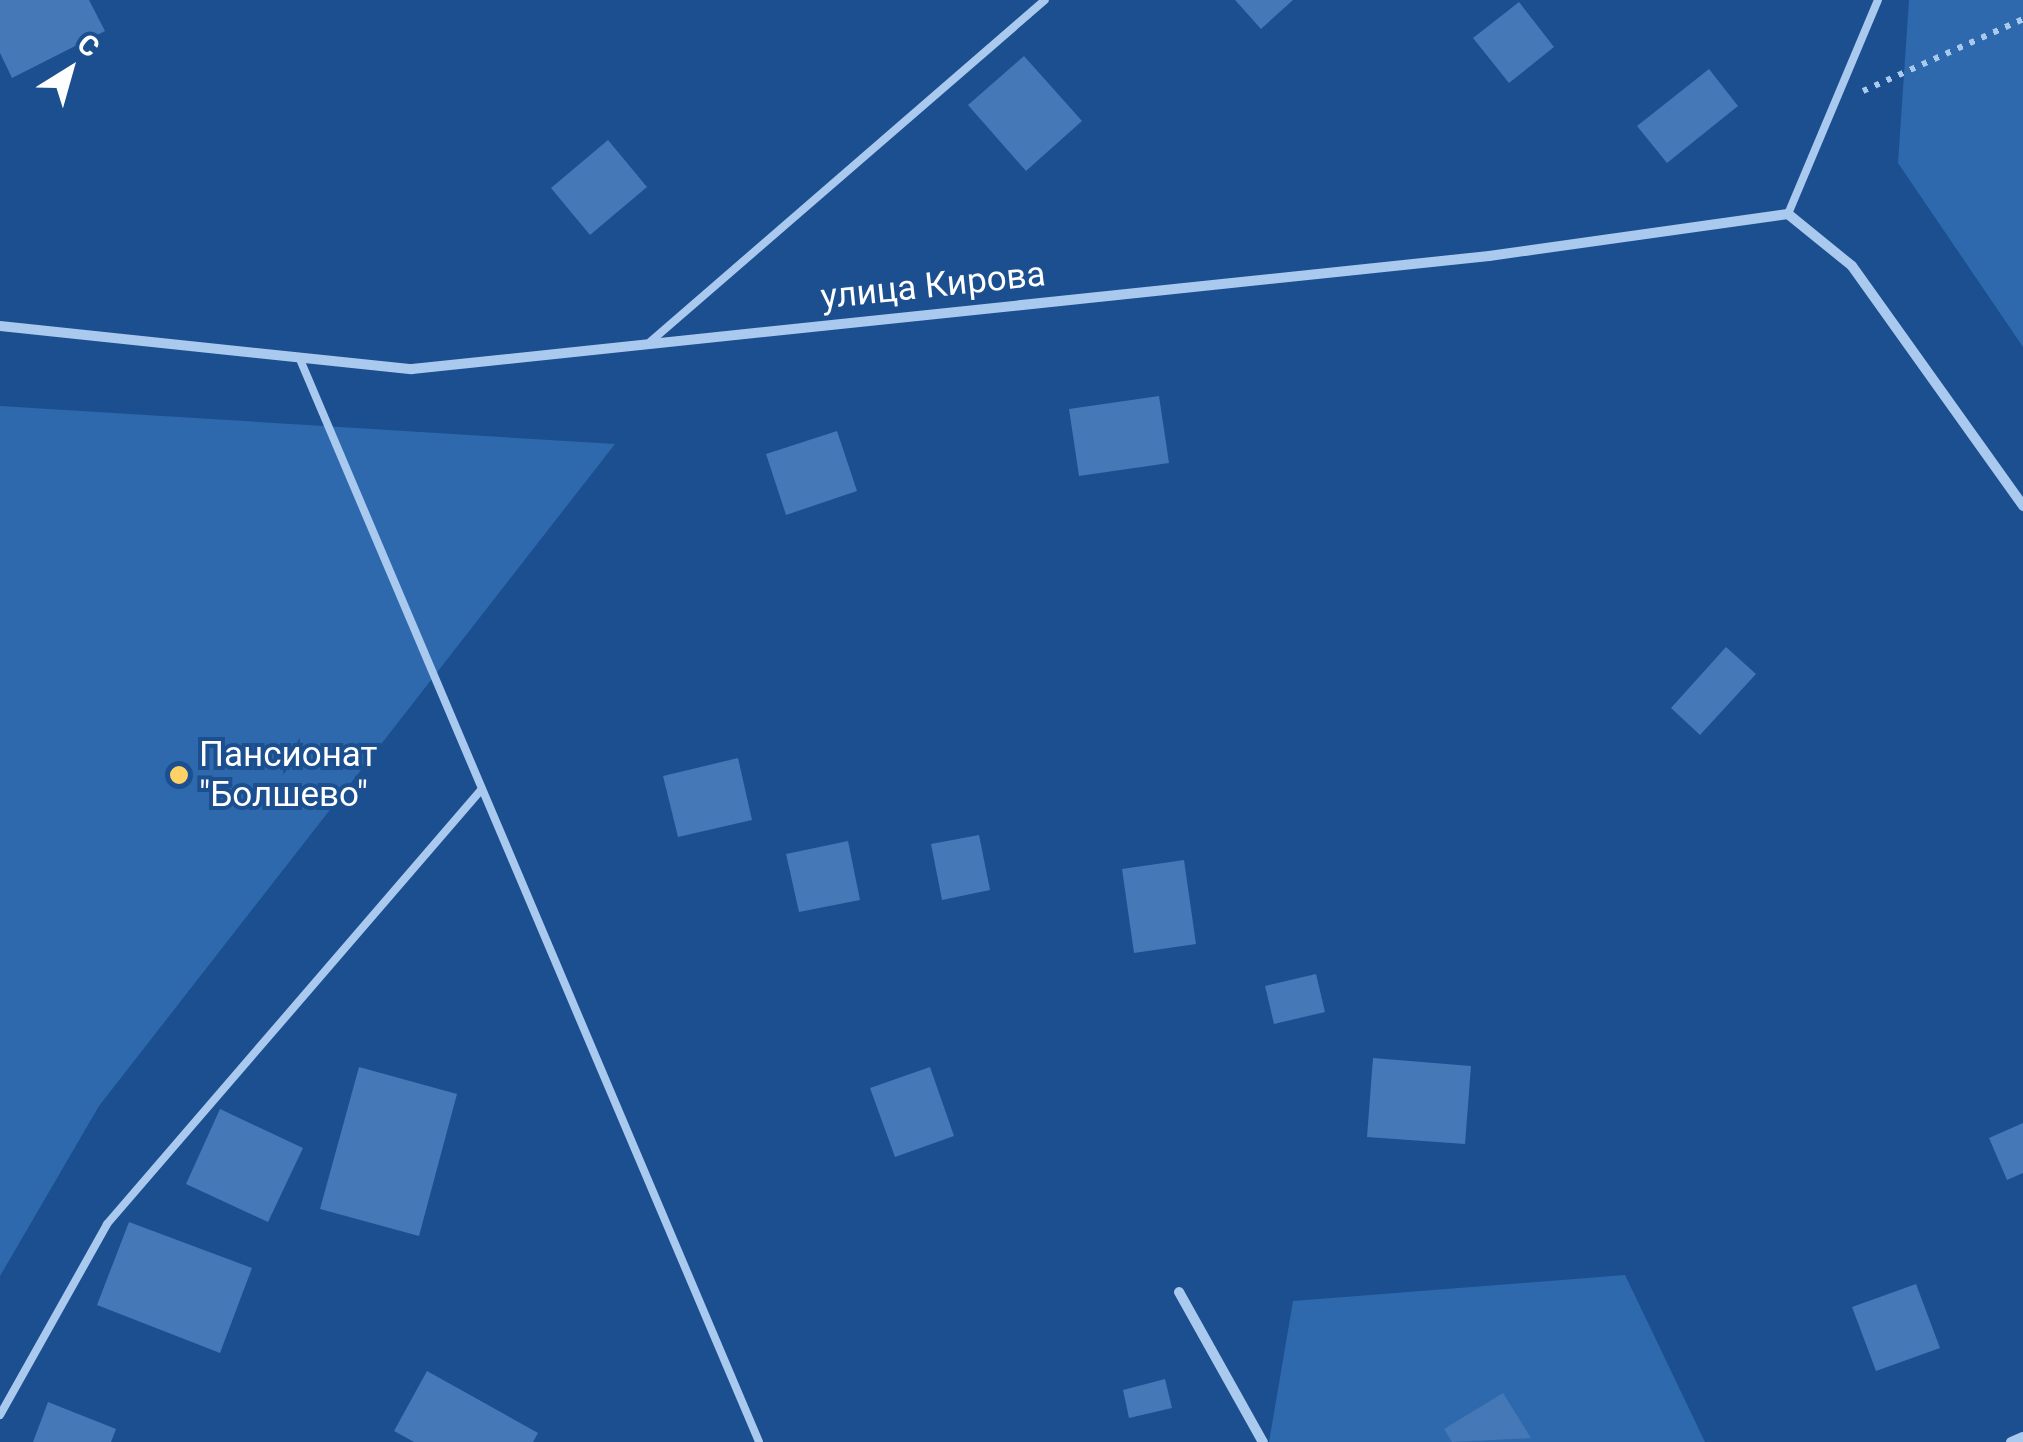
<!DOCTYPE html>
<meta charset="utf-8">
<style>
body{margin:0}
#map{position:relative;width:2023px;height:1442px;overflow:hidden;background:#1b4f8f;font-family:Roboto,sans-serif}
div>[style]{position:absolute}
.green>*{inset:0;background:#2e69ad}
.building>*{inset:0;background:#4478b7}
.path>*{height:6px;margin-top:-3px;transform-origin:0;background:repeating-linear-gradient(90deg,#a9c9ee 0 5px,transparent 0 13px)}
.lane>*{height:8px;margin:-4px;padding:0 4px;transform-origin:4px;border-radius:4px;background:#a9c9ee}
.street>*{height:10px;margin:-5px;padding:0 5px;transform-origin:5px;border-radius:5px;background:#a9c9ee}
.dots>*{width:28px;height:28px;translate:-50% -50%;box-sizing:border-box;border:5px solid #1b4f8f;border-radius:50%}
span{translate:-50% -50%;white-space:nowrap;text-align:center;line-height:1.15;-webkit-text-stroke:8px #1b4f8f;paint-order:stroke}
.street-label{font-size:35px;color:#fff}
.poi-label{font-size:35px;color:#fff}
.left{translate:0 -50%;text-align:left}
.north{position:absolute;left:20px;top:20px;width:100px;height:100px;-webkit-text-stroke:8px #1b4f8f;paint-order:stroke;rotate:37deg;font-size:28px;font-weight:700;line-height:40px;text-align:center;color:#fff}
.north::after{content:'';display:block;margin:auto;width:35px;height:45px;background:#fff;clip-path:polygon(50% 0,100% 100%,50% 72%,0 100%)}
</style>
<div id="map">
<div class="green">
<i style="clip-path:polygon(1909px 0,2023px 0,2023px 347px,1898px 163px)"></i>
<i style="clip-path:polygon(0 406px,615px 444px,99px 1106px,0 1276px)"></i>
<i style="clip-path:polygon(1625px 1275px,1705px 1442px,1269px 1442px,1293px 1301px)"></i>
</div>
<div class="building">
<i style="clip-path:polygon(0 0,89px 0,105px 31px,12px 78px,0 53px)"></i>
<i style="clip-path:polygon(1235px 0,1293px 0,1261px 29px)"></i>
<i style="clip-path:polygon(1519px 2px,1554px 47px,1509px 83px,1473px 38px)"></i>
<i style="clip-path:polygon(1024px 56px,1082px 121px,1026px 171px,968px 105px)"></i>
<i style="clip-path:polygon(1709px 69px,1738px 106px,1667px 163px,1637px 126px)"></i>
<i style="clip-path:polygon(608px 140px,647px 187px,590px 235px,551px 188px)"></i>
<i style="clip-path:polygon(1159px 396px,1169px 463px,1079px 476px,1069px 409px)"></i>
<i style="clip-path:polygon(837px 431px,857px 491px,786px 515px,766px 454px)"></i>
<i style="clip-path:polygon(1726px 647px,1756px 674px,1700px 735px,1671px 708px)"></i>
<i style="clip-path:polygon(738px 758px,752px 820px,678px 837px,663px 776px)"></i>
<i style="clip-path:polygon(979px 835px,990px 890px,942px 900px,931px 844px)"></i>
<i style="clip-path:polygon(848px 841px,860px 900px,799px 912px,786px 854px)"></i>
<i style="clip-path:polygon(1184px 860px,1196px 944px,1134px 953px,1122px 869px)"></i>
<i style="clip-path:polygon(1316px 974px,1325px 1012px,1274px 1024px,1265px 986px)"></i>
<i style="clip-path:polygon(1373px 1058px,1471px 1066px,1465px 1144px,1367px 1137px)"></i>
<i style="clip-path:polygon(359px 1067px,457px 1094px,419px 1236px,320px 1209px)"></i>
<i style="clip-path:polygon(930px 1067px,954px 1136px,895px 1157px,870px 1088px)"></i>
<i style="clip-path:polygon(220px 1109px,303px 1148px,268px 1222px,186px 1184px)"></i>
<i style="clip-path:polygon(2023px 1123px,2023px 1173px,2007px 1180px,1989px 1138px)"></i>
<i style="clip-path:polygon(129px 1222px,252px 1268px,220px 1353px,97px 1305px)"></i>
<i style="clip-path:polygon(1916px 1284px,1940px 1348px,1876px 1371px,1852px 1307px)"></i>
<i style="clip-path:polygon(427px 1371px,538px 1433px,533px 1442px,414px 1442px,394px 1431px)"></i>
<i style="clip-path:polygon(1165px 1379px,1172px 1408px,1129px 1418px,1123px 1390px)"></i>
<i style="clip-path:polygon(1503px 1393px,1531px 1438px,1452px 1442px,1444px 1429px)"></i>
<i style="clip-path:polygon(48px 1402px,116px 1429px,111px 1442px,33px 1442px)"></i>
</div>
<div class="path">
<i style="left:1863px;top:91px;width:175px;rotate:-24.2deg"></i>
</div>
<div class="lane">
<i style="left:1788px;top:214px;width:232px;rotate:-67.2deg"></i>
<i style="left:650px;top:342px;width:522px;rotate:-40.89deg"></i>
<i style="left:299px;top:357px;width:1178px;rotate:67.02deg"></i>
<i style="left:0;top:1415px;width:219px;rotate:-60.7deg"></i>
<i style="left:107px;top:1224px;width:574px;rotate:-49.24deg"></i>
</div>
<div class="street">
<i style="left:0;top:326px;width:414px;rotate:6deg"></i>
<i style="left:412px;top:369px;width:1083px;rotate:-5.99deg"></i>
<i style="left:1489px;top:256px;width:302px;rotate:-8deg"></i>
<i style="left:1788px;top:214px;width:82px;rotate:39.1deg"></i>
<i style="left:1852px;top:266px;width:295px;rotate:54.5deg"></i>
<i style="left:1179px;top:1292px;width:172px;rotate:60.8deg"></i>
<i style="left:2011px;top:1442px;width:13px;rotate:-23deg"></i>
</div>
<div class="dots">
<i style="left:179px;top:775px;background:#ffd166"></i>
</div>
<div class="street-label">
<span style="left:933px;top:286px;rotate:-6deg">улица Кирова</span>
</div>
<div class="poi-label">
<span class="left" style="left:199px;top:775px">Пансионат<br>"Болшево"</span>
</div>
<div class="north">С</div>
</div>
